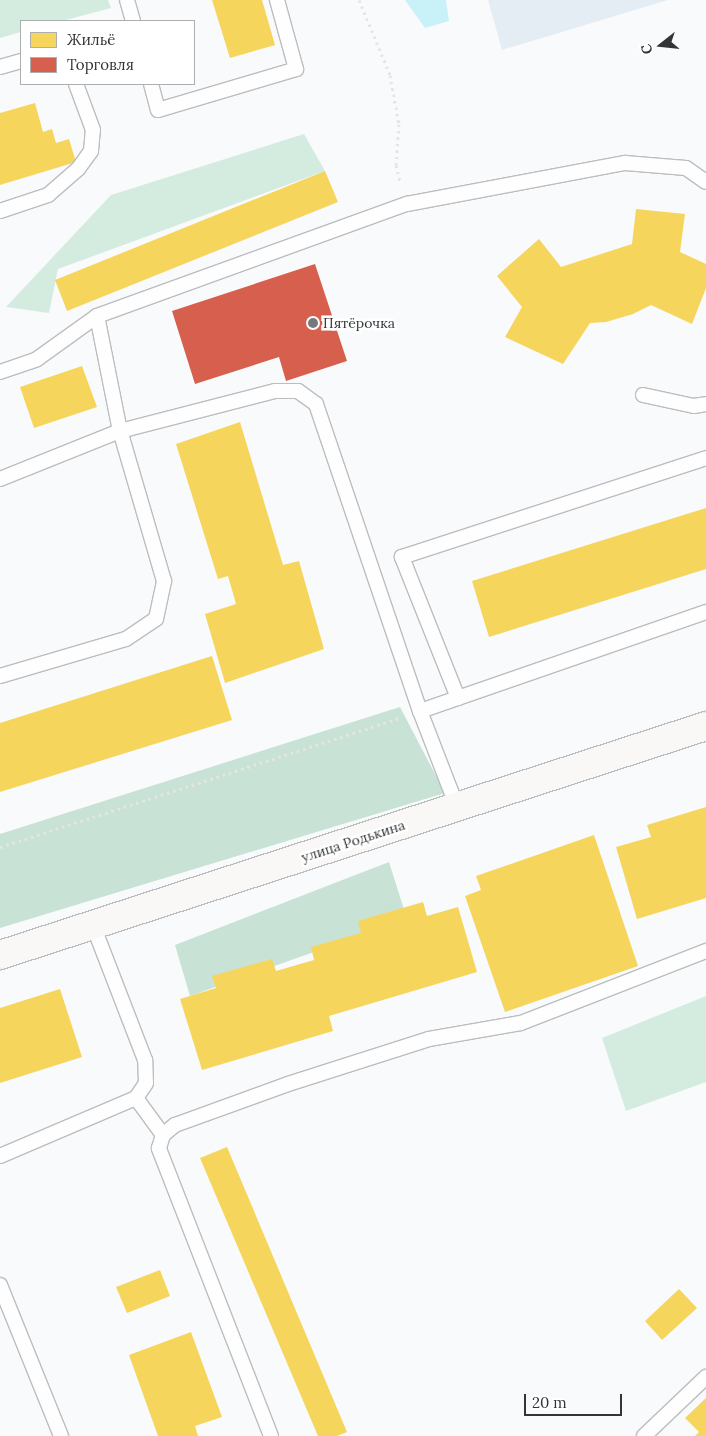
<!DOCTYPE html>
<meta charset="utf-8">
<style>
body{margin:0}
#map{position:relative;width:706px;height:1436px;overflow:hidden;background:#f8fafc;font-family:Lora,serif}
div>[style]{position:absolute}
.built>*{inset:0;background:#e5edf4}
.green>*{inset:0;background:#d4ece0}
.forest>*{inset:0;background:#c8e2d6}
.water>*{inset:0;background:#c9f1f8}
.homes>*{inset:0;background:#f6d55c}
.shops>*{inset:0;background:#d6604d}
.path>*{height:3px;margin-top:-1.5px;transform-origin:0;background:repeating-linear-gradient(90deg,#e4e5e5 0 2.5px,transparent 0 6.5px)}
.roads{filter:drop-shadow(1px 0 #bbbec0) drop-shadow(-1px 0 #bbbec0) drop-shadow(0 1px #bbbec0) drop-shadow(0 -1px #bbbec0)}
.service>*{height:14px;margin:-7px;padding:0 7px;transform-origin:7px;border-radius:7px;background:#fefeff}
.secondary>*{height:28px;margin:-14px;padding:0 14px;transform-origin:14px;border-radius:14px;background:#f9f8f6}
.dots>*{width:14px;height:14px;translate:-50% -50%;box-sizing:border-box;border:2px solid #fff;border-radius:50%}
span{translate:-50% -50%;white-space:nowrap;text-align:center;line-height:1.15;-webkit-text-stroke:5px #fff;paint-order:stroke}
.poi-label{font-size:14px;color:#323537}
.left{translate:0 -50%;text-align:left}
.street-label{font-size:14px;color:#323537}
.legend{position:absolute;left:20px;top:20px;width:175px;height:65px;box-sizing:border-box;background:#fff;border:1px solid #adaeaf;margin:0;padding:6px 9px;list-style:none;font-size:15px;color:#323537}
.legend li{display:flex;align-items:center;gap:10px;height:25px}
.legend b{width:25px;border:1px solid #adaeaf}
.north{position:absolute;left:636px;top:20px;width:50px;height:50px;-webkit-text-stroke:4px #fff;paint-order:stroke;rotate:254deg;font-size:14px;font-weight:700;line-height:20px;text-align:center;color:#323537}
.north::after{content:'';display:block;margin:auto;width:18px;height:22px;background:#323537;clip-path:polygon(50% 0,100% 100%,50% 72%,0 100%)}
.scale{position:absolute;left:524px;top:1394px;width:98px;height:22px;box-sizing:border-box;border:2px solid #323537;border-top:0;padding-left:6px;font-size:15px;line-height:18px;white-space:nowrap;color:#323537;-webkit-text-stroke:4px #fff;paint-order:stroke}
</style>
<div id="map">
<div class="built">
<i style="clip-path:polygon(488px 0,668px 0,502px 50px)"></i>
</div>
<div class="green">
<i style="clip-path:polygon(0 0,108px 0,111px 8px,62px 21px,21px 21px,21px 32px,0 38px)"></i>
<i style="clip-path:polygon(304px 134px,325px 171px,58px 269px,49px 313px,6px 307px,111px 195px)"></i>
<i style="clip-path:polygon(706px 996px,706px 1082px,626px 1111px,602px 1038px)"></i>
</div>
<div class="forest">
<i style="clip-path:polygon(400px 707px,445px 793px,0 928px,0 834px)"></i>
<i style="clip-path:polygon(389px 862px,407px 919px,190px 996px,175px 945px)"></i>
</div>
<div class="water">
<i style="clip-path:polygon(405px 0,446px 0,449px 21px,425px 28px)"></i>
</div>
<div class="homes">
<i style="clip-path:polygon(212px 0,262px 0,275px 45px,230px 58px)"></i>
<i style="clip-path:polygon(35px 103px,43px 132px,52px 129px,56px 143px,69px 139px,76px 162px,0 185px,0 113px)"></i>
<i style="clip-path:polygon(325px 171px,338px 202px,67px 311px,55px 280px)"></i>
<i style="clip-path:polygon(636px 209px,685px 214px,680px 252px,706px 264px,706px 288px,692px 324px,651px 305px,633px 314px,606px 322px,590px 323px,563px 364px,505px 337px,522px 307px,497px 276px,539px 239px,561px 267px,632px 244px)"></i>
<i style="clip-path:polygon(82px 366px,97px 407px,34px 428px,20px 387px)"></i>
<i style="clip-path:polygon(240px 422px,283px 565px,299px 561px,324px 649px,225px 683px,205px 614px,236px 604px,228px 576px,218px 579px,176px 444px)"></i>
<i style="clip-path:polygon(706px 508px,706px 569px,489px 637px,472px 581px)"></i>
<i style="clip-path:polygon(212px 656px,232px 720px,0 792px,0 723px)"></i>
<i style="clip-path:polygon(706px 807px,706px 898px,637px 919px,616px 847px,651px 837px,647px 825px)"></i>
<i style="clip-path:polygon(594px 835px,638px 966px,505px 1012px,465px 896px,481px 890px,476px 876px)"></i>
<i style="clip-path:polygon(423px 902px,427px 916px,458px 907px,477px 972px,329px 1016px,333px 1031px,202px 1070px,180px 999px,216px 988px,212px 976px,272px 959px,276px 971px,314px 960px,311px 947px,361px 933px,358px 921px)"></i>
<i style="clip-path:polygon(60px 989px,82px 1057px,0 1083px,0 1008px)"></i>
<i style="clip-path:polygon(227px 1147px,347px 1432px,337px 1436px,318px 1436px,200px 1158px)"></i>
<i style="clip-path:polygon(160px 1270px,170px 1296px,127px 1313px,116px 1287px)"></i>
<i style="clip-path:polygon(679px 1289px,697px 1308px,662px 1340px,645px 1321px)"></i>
<i style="clip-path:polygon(191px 1332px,222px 1417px,195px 1426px,198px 1436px,158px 1436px,129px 1355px)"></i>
<i style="clip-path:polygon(706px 1398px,706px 1436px,695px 1436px,699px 1432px,685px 1418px)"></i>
</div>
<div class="shops">
<i style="clip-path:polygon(315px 264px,347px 361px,286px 381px,279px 357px,195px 384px,172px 311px)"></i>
</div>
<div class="path">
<i style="left:359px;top:0;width:81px;rotate:67.5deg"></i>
<i style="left:390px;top:75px;width:50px;rotate:79.6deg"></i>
<i style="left:399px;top:124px;width:41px;rotate:94.2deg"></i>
<i style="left:396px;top:165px;width:16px;rotate:76deg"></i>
<i style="left:0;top:847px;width:419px;rotate:-17.9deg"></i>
</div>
<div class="roads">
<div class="service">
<i style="left:127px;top:0;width:22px;rotate:74deg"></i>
<i style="left:0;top:67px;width:22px;rotate:-16deg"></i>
<i style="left:151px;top:84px;width:27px;rotate:75deg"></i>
<i style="left:158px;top:110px;width:144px;rotate:-16.5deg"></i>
<i style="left:296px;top:69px;width:72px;rotate:-105.4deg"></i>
<i style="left:0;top:211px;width:51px;rotate:-18.4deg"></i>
<i style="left:48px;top:195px;width:40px;rotate:-41deg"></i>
<i style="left:78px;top:169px;width:22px;rotate:-54deg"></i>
<i style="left:91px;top:151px;width:21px;rotate:-85deg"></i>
<i style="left:93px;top:130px;width:49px;rotate:-110.3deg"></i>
<i style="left:0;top:372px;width:39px;rotate:-19deg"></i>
<i style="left:37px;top:359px;width:74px;rotate:-35.6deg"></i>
<i style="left:97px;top:316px;width:330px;rotate:-19.9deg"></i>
<i style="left:407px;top:204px;width:222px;rotate:-10.7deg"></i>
<i style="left:625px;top:163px;width:61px;rotate:4.7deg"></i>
<i style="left:686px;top:168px;width:24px;rotate:35deg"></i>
<i style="left:643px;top:395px;width:52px;rotate:12.2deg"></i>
<i style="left:694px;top:406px;width:12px;rotate:-9deg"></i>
<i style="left:0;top:479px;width:129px;rotate:-21.8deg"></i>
<i style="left:120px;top:431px;width:117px;rotate:-101.3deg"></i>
<i style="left:0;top:676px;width:131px;rotate:-16.4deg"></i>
<i style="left:126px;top:639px;width:36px;rotate:-34deg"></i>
<i style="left:156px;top:619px;width:39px;rotate:-78deg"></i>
<i style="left:164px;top:581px;width:156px;rotate:-106.3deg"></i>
<i style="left:120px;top:431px;width:160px;rotate:-14.5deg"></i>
<i style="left:275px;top:391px;width:23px"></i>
<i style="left:298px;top:391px;width:22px;rotate:36deg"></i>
<i style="left:316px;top:404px;width:324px;rotate:71.3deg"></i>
<i style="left:420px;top:711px;width:103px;rotate:68.9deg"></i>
<i style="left:458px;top:698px;width:152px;rotate:-111.7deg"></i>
<i style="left:402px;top:557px;width:320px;rotate:-18deg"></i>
<i style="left:420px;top:711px;width:303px;rotate:-19.1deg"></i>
<i style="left:136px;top:1098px;width:46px;rotate:53.9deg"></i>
<i style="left:0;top:1156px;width:148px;rotate:-23.1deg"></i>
<i style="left:136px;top:1098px;width:18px;rotate:-56deg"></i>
<i style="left:146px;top:1083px;width:23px;rotate:-92deg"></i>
<i style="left:145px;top:1060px;width:145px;rotate:-111.1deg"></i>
<i style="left:0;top:1285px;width:163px;rotate:68deg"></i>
<i style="left:271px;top:1436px;width:309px;rotate:-111.3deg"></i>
<i style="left:159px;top:1148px;width:14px;rotate:-73deg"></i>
<i style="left:163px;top:1135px;width:16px;rotate:-40deg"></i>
<i style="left:175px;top:1125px;width:120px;rotate:-19.9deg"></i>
<i style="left:288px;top:1084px;width:148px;rotate:-17.7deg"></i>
<i style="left:429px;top:1039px;width:93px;rotate:-9.9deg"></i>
<i style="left:521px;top:1023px;width:199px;rotate:-21.3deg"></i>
<i style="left:644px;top:1436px;width:86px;rotate:-43.6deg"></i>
</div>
<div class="secondary">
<i style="left:0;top:955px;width:742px;rotate:-17.97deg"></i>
</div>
</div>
<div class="dots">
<i style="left:313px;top:323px;background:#777a7c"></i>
</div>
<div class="poi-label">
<span class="left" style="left:323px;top:323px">Пятёрочка</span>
</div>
<div class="street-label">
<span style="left:353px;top:841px;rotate:-18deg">улица Родькина</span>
</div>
<ul class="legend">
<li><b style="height:14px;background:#f6d55c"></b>Жильё</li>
<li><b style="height:14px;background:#d6604d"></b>Торговля</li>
</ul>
<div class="north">С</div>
<div class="scale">20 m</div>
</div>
